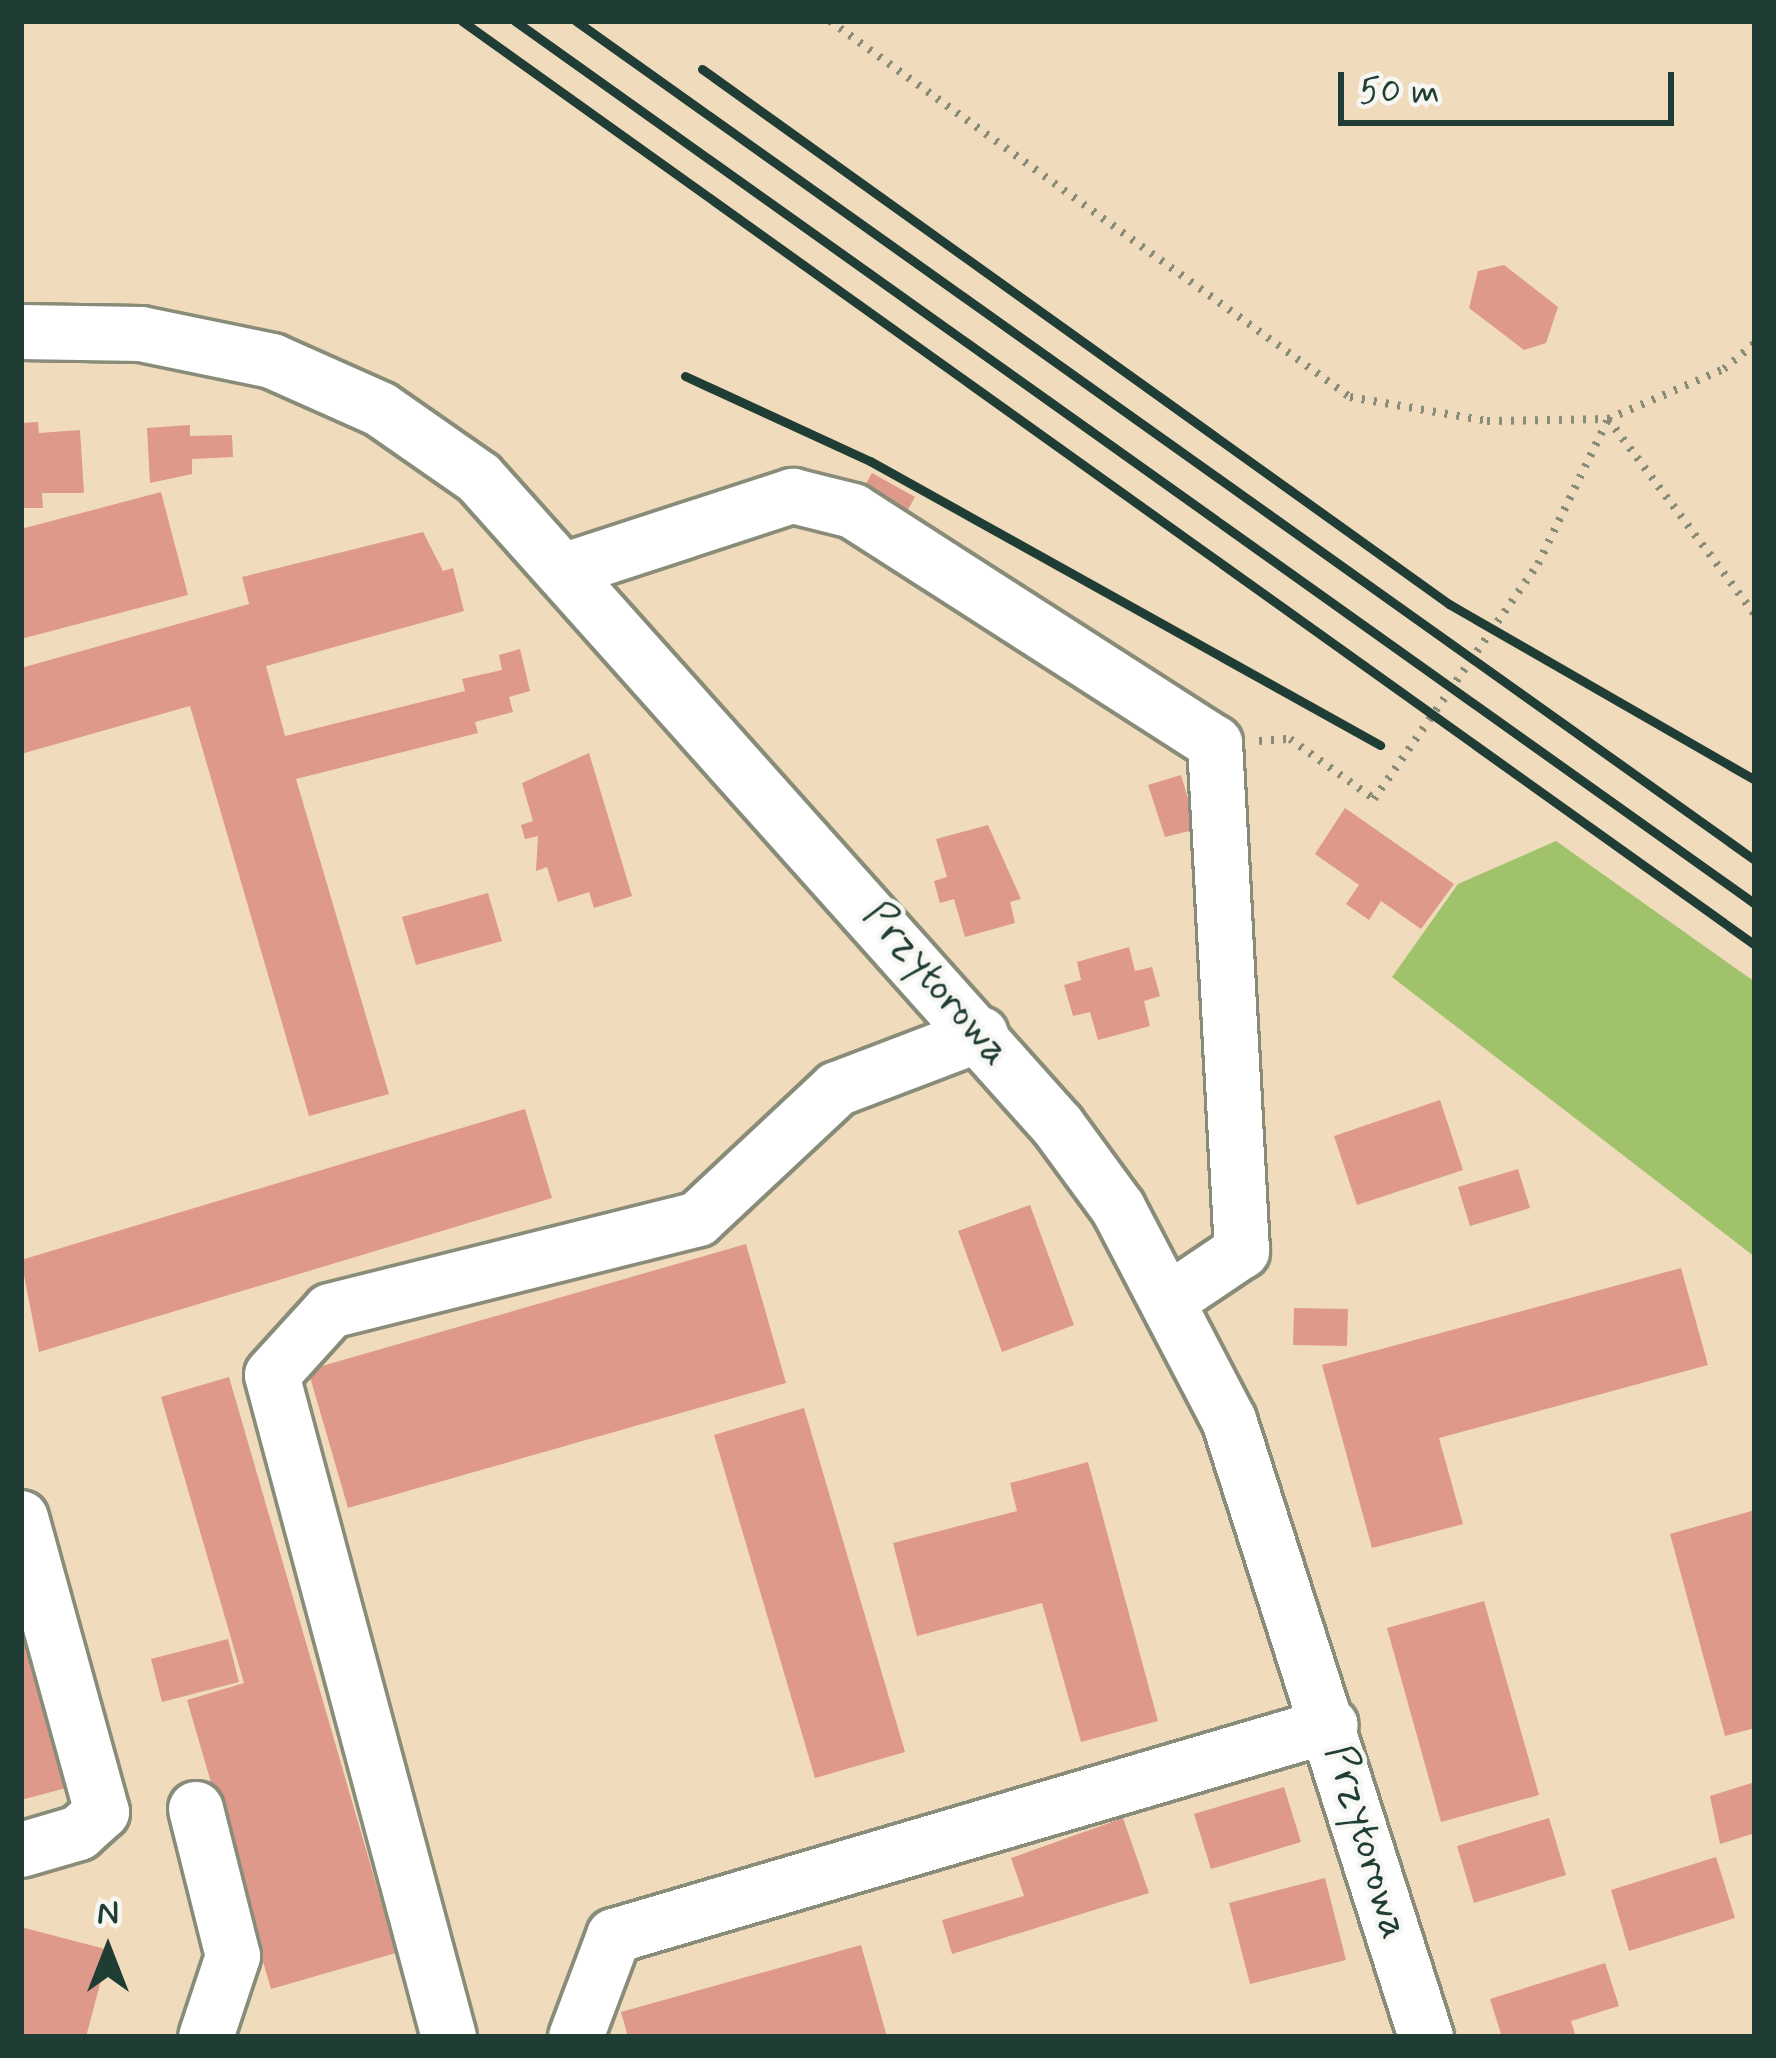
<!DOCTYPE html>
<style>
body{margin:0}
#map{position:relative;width:1776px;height:2058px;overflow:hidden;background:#f0dcbc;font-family:Mynerve,sans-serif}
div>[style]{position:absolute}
.green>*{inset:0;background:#a0c26b}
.building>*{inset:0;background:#de998a}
.path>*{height:8px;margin-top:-4px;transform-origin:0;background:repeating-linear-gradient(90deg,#888c78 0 3px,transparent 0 12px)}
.roads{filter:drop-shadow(3px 0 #888c78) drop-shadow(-3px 0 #888c78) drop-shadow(0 3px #888c78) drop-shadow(0 -3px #888c78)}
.minor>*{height:54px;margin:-27px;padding:0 27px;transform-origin:27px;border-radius:27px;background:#fff}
.rail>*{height:9px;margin:-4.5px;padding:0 4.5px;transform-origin:4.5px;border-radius:4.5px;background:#1f3d34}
span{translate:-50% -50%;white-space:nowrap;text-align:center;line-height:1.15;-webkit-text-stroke:9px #f6f6f2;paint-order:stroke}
.street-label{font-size:42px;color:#1f3d34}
.frame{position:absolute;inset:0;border:24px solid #1f3d34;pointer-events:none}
.north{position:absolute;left:48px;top:1890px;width:120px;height:120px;-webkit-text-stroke:9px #f6f6f2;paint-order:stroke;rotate:0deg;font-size:33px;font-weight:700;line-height:48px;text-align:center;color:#1f3d34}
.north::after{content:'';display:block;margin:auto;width:42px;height:54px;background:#1f3d34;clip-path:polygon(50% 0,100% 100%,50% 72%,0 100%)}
.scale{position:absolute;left:1338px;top:72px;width:336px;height:54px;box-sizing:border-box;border:6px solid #1f3d34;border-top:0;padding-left:15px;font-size:36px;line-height:42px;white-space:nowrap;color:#1f3d34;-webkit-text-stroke:9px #f6f6f2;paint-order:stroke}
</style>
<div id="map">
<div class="green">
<i style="clip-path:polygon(1556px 841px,1755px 982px,1755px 1257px,1392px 977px,1458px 884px)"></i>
</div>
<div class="building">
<i style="clip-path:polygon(1504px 265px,1558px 307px,1546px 343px,1524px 350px,1469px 308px,1478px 271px)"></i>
<i style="clip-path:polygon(38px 422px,39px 433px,80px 430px,84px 493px,42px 493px,43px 508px,21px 508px,21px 423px)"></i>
<i style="clip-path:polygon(190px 425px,190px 436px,232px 435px,233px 457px,192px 459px,192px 474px,150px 483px,147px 428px)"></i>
<i style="clip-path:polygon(872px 473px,915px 497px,898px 528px,854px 504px)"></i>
<i style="clip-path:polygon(161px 492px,188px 595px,21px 639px,21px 529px)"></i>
<i style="clip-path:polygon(423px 532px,443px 571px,453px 568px,464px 611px,266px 666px,285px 736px,465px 691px,462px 679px,502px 670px,499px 655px,520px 649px,530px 691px,509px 697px,513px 712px,475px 722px,478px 733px,296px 779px,389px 1094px,309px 1116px,190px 706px,21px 754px,21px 668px,249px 604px,242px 577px)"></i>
<i style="clip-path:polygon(589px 753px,632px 896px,594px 908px,589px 892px,558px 902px,547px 867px,536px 871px,538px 836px,525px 839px,521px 825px,533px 821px,522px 783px)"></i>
<i style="clip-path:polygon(1181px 775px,1197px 829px,1165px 837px,1148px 785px)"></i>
<i style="clip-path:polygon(1345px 808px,1454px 884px,1421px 929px,1381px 901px,1369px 920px,1346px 904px,1359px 885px,1315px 854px)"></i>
<i style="clip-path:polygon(988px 825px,1021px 899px,1010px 902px,1015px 923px,965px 937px,954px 899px,940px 903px,934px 881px,947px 877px,936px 839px)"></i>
<i style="clip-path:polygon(488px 893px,502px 941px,416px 965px,402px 917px)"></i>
<i style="clip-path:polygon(1129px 947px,1135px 971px,1152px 967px,1160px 996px,1144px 1001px,1150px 1026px,1098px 1040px,1090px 1012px,1073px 1016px,1064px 985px,1081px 980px,1077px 962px)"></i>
<i style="clip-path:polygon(1440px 1100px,1463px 1170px,1357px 1205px,1334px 1136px)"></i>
<i style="clip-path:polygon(525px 1109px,552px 1198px,39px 1352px,21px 1260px)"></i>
<i style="clip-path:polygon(1518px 1169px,1530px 1208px,1470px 1226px,1458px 1187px)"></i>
<i style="clip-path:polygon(1030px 1205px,1074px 1325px,1002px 1352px,958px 1231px)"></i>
<i style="clip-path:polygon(746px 1244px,786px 1383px,348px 1508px,308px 1370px)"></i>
<i style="clip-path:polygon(1681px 1268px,1708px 1365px,1439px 1438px,1463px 1524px,1372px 1548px,1322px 1365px)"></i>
<i style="clip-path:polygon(1294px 1308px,1348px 1309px,1347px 1346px,1293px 1345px)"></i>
<i style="clip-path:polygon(229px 1377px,396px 1953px,271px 1989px,187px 1700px,244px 1683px,161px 1397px)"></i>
<i style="clip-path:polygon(804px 1408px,905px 1752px,815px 1778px,714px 1435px)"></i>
<i style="clip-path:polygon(1088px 1462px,1158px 1721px,1081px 1742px,1042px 1603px,917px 1636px,893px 1543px,1017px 1511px,1010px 1483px)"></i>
<i style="clip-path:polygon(1755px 1510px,1755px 1728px,1725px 1736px,1670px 1534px)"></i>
<i style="clip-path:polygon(1484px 1601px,1539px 1795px,1441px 1822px,1387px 1628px)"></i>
<i style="clip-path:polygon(21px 1616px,70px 1787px,21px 1800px)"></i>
<i style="clip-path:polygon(228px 1639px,239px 1682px,162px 1702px,151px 1659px)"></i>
<i style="clip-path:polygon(1755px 1782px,1755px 1833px,1720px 1844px,1710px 1796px)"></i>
<i style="clip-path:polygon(1284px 1787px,1301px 1842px,1211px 1869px,1194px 1814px)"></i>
<i style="clip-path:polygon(1123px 1818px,1149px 1893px,952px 1954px,942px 1920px,1024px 1896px,1011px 1858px)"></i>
<i style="clip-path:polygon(1549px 1818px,1566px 1875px,1474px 1903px,1457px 1846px)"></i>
<i style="clip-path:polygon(1716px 1857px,1735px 1918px,1629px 1951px,1611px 1890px)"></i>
<i style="clip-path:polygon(1325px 1878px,1346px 1960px,1250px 1984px,1229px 1903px)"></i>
<i style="clip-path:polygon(21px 1927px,109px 1950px,86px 2037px,21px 2037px)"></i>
<i style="clip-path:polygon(861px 1945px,887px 2037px,628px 2037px,621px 2012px)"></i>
<i style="clip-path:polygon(1605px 1963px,1619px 2006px,1571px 2021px,1576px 2037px,1502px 2037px,1490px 1999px)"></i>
</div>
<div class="path">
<i style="left:830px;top:21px;width:642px;rotate:35.87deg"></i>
<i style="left:1350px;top:397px;width:139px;rotate:9.9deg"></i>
<i style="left:1487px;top:421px;width:121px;rotate:-0.9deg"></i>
<i style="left:1608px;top:419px;width:126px;rotate:-23.3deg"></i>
<i style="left:1724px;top:369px;width:40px;rotate:-40deg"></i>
<i style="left:1259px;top:741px;width:31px;rotate:-4deg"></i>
<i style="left:1290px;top:739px;width:103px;rotate:35.5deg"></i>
<i style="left:1374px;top:799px;width:287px;rotate:-55.1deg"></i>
<i style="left:1538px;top:564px;width:161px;rotate:-64.2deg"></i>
<i style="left:1608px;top:419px;width:245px;rotate:53.1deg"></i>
</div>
<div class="roads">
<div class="minor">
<i style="left:21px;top:332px;width:120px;rotate:1deg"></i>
<i style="left:141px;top:334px;width:134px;rotate:11.6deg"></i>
<i style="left:272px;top:361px;width:118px;rotate:24deg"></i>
<i style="left:380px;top:409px;width:121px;rotate:34.9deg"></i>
<i style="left:479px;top:478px;width:869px;rotate:48.22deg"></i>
<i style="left:1058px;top:1126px;width:102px;rotate:53.8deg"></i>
<i style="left:1118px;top:1208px;width:239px;rotate:62.4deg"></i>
<i style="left:1229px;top:1420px;width:648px;rotate:72.29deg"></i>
<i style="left:569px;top:569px;width:236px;rotate:-18.1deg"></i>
<i style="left:793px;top:496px;width:62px;rotate:14deg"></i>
<i style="left:853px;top:511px;width:430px;rotate:32.7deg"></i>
<i style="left:1215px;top:743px;width:509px;rotate:86.96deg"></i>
<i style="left:1242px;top:1251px;width:88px;rotate:146.1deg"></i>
<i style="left:21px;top:1518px;width:305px;rotate:74.6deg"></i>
<i style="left:102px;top:1812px;width:31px;rotate:138deg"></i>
<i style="left:79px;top:1833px;width:60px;rotate:163.7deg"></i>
<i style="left:196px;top:1809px;width:152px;rotate:75.9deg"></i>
<i style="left:233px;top:1956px;width:85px;rotate:108.4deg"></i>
<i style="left:449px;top:2037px;width:685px;rotate:-104.97deg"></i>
<i style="left:272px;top:1375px;width:86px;rotate:-47.8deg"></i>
<i style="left:330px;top:1311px;width:379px;rotate:-14deg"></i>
<i style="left:698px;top:1219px;width:190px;rotate:-43.1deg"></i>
<i style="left:837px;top:1089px;width:154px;rotate:-20.9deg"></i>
<i style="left:576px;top:2037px;width:108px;rotate:-69.4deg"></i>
<i style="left:614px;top:1936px;width:747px;rotate:-16.4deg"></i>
</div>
</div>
<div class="rail">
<i style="left:462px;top:21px;width:1589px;rotate:35.55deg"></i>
<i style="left:515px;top:21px;width:1522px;rotate:35.45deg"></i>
<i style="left:576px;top:21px;width:1447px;rotate:35.44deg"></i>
<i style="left:702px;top:69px;width:919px;rotate:35.61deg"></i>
<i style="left:1449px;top:604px;width:353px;rotate:29.9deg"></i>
<i style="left:685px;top:376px;width:204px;rotate:24.7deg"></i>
<i style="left:870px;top:461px;width:584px;rotate:29.11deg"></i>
</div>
<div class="street-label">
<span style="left:936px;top:984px;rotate:49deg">Przytorowa</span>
<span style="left:1366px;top:1842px;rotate:73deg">Przytorowa</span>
</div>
<div class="frame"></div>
<div class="north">N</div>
<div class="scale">50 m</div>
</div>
